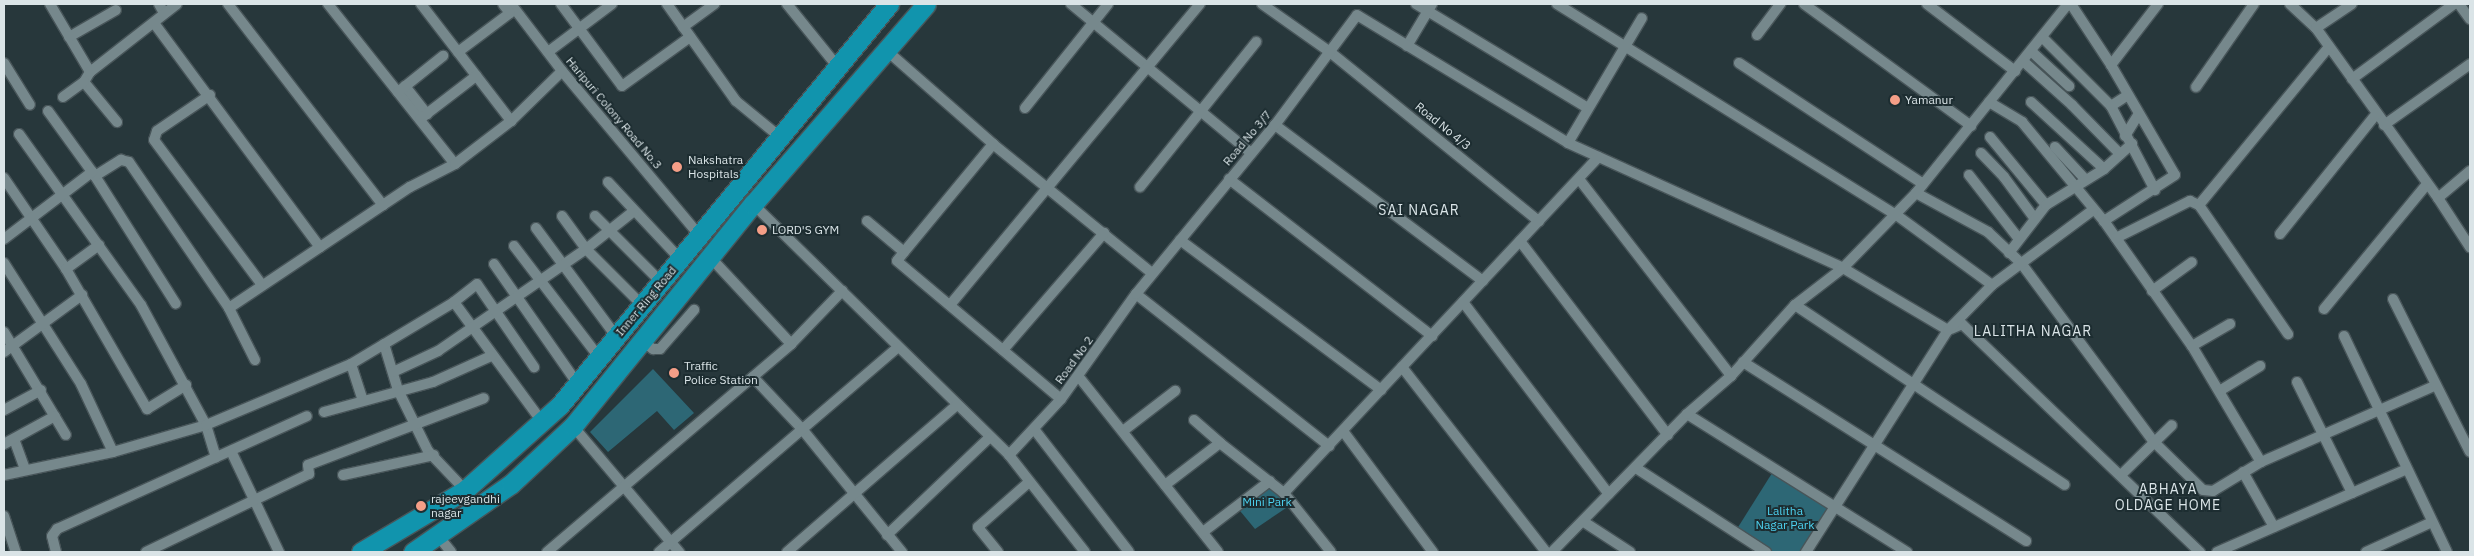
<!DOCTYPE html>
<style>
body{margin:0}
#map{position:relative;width:2474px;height:556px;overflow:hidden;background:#27373b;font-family:"IBM Plex Sans",sans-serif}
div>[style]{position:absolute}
.green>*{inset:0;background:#2d6775}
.roads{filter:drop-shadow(1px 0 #485559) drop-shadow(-1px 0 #485559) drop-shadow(0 1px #485559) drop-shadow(0 -1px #485559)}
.street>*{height:10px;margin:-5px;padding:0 5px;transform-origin:5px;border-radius:5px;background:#76888c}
.highway>*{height:19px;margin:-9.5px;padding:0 9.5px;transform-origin:9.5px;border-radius:9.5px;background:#1194ad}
.dots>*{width:14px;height:14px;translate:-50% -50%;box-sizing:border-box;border:2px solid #1d2d31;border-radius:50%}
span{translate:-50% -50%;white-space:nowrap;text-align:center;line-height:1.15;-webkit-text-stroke:4px #1d2d31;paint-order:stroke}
.poi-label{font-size:12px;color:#dae4e7}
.left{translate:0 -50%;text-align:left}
.street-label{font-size:12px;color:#dae4e7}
.park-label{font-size:12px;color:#4dd2f0}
.neighbourhood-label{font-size:14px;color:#dae4e7;letter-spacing:1px}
.frame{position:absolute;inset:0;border:5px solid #dae4e7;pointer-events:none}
</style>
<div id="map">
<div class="green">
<i style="clip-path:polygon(653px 369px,694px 413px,674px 430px,657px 411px,608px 452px,590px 432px)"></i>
<i style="clip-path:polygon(1774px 470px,1834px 507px,1806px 552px,1766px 552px,1735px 532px)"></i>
<i style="clip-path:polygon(1270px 481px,1292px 504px,1255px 529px,1236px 506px)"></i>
</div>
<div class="roads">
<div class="street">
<i style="left:50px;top:4px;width:79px;rotate:59.5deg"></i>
<i style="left:90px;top:72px;width:12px;rotate:121deg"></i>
<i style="left:84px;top:82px;width:52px;rotate:50.5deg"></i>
<i style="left:159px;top:4px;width:10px;rotate:61deg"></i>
<i style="left:228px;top:4px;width:254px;rotate:52.4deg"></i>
<i style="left:328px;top:4px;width:204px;rotate:51.6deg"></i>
<i style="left:421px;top:4px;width:148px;rotate:52.4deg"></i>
<i style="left:511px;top:4px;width:84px;rotate:52.7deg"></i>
<i style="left:562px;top:71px;width:215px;rotate:50.1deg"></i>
<i style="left:561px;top:4px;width:102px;rotate:53.4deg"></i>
<i style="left:622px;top:86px;width:84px;rotate:-35.8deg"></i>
<i style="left:667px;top:4px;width:119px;rotate:54.6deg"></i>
<i style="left:736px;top:101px;width:57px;rotate:39.3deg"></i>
<i style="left:787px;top:4px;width:80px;rotate:51.1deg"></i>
<i style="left:1071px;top:4px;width:234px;rotate:39.6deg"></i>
<i style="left:1262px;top:4px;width:83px;rotate:35.2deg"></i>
<i style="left:1330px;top:52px;width:269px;rotate:39deg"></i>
<i style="left:1416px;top:4px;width:201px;rotate:31.2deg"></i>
<i style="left:1557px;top:4px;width:398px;rotate:31.9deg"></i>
<i style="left:1895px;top:214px;width:120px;rotate:36.2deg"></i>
<i style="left:1804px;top:4px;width:207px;rotate:36.1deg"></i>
<i style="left:1927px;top:4px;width:111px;rotate:37.3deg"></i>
<i style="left:2071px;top:4px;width:73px;rotate:56.7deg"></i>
<i style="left:2111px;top:65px;width:127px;rotate:59.8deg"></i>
<i style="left:2175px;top:175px;width:85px;rotate:147.1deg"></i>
<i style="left:2290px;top:4px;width:35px;rotate:43deg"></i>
<i style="left:2316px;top:28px;width:209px;rotate:54.3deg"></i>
<i style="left:2438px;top:198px;width:42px;rotate:-40.2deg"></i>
<i style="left:2459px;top:4px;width:19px;rotate:54deg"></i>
<i style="left:154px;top:23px;width:279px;rotate:53.5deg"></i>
<i style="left:683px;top:27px;width:39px;rotate:-36deg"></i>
<i style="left:2316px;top:28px;width:43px;rotate:-33.7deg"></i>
<i style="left:1757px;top:35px;width:39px;rotate:-53deg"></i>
<i style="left:69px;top:37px;width:54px;rotate:-29.9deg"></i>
<i style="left:2042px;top:37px;width:98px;rotate:45deg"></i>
<i style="left:2111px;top:106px;width:95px;rotate:62.4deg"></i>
<i style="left:1407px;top:46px;width:49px;rotate:-59.2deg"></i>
<i style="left:885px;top:49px;width:144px;rotate:41.3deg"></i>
<i style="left:993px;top:144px;width:205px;rotate:39.1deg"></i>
<i style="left:2031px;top:51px;width:52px;rotate:42.6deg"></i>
<i style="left:458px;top:52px;width:65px;rotate:-36.9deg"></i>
<i style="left:510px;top:13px;width:11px;rotate:-128deg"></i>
<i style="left:548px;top:52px;width:80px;rotate:-36.9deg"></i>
<i style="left:2023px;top:61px;width:66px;rotate:41.9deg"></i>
<i style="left:2072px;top:105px;width:69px;rotate:45.6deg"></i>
<i style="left:4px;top:63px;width:49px;rotate:58.2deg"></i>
<i style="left:1739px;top:63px;width:220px;rotate:33.3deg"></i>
<i style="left:2111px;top:65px;width:77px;rotate:-52.4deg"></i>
<i style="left:90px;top:72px;width:110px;rotate:-38deg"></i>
<i style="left:2352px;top:79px;width:127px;rotate:-36.3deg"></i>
<i style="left:405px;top:86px;width:36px;rotate:52deg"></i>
<i style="left:2196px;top:87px;width:101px;rotate:-55.1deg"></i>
<i style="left:398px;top:92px;width:58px;rotate:-38.7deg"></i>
<i style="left:210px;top:95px;width:64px;rotate:145.8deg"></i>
<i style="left:157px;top:131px;width:9px;rotate:108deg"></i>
<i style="left:154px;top:140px;width:181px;rotate:53.3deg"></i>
<i style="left:63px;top:97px;width:26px;rotate:-36deg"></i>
<i style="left:1989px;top:102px;width:39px;rotate:31deg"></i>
<i style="left:2022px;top:122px;width:129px;rotate:50.4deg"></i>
<i style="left:2104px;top:221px;width:153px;rotate:54.9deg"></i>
<i style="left:2192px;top:346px;width:135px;rotate:59.3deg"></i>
<i style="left:2031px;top:102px;width:99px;rotate:42.5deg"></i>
<i style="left:2111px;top:106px;width:20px;rotate:-33deg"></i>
<i style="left:1025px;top:108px;width:133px;rotate:-51.4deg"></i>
<i style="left:48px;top:111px;width:80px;rotate:54.1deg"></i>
<i style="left:95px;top:176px;width:151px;rotate:57.7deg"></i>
<i style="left:420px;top:119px;width:71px;rotate:-37.5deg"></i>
<i style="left:1275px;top:125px;width:260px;rotate:36.9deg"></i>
<i style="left:2384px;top:125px;width:105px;rotate:-35.3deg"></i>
<i style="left:19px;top:134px;width:210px;rotate:54.5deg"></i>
<i style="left:141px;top:305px;width:136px;rotate:61.6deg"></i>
<i style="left:206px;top:425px;width:34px;rotate:73deg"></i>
<i style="left:2125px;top:136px;width:26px;rotate:-58deg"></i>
<i style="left:1990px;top:137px;width:88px;rotate:50.5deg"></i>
<i style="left:1568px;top:143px;width:145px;rotate:-59.4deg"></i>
<i style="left:2055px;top:147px;width:45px;rotate:46.8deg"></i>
<i style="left:1981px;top:153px;width:33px;rotate:46deg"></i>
<i style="left:2004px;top:177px;width:52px;rotate:53.6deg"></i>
<i style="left:1969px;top:175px;width:81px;rotate:52deg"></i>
<i style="left:95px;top:176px;width:31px;rotate:-32deg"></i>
<i style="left:121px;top:160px;width:8px;rotate:14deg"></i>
<i style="left:129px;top:162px;width:177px;rotate:55.6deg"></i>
<i style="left:4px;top:178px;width:110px;rotate:55.7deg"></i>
<i style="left:66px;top:269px;width:162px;rotate:59.9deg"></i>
<i style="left:147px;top:409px;width:46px;rotate:-31.6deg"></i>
<i style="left:1229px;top:179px;width:257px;rotate:37.7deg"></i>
<i style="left:1579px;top:179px;width:249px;rotate:52.3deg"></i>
<i style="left:608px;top:182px;width:107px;rotate:46.9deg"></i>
<i style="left:1140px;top:187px;width:186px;rotate:-51.3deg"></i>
<i style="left:1916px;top:193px;width:82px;rotate:28.4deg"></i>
<i style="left:1988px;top:232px;width:45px;rotate:43.2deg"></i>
<i style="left:2021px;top:263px;width:222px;rotate:53.4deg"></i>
<i style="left:2153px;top:441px;width:70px;rotate:44.4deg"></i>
<i style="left:2203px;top:490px;width:10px;rotate:6deg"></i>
<i style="left:2213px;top:491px;width:56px;rotate:-31.1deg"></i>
<i style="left:2261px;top:462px;width:191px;rotate:-23.7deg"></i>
<i style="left:2438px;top:198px;width:59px;rotate:56.9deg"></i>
<i style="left:753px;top:204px;width:359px;rotate:44.4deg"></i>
<i style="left:1009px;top:455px;width:123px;rotate:51.9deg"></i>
<i style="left:2199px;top:205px;width:205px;rotate:-50.6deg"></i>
<i style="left:562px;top:216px;width:41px;rotate:54deg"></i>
<i style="left:586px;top:249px;width:81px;rotate:45deg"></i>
<i style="left:595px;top:216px;width:95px;rotate:45deg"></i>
<i style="left:867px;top:221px;width:48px;rotate:40deg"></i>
<i style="left:904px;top:252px;width:11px;rotate:128deg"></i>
<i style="left:897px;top:261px;width:214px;rotate:40.1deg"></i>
<i style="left:536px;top:228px;width:134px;rotate:53.5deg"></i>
<i style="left:2280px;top:234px;width:154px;rotate:-51.3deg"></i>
<i style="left:2116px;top:238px;width:83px;rotate:-26.6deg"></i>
<i style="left:2190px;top:201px;width:10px;rotate:24deg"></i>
<i style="left:2199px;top:205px;width:157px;rotate:55.4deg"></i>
<i style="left:4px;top:239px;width:111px;rotate:-37.3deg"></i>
<i style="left:1180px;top:240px;width:251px;rotate:36.7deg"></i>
<i style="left:1520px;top:241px;width:244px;rotate:52.7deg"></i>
<i style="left:514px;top:246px;width:140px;rotate:52.6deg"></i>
<i style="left:904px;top:252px;width:140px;rotate:-50.5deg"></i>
<i style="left:2009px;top:253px;width:61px;rotate:-52.4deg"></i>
<i style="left:2046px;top:205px;width:68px;rotate:-31.8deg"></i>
<i style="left:2104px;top:169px;width:38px;rotate:-42deg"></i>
<i style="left:710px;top:257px;width:119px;rotate:47deg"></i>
<i style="left:791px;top:344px;width:74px;rotate:-46.1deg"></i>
<i style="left:4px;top:263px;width:143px;rotate:57.5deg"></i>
<i style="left:81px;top:384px;width:75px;rotate:64.8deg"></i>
<i style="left:494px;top:264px;width:145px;rotate:55.1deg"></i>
<i style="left:66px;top:269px;width:41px;rotate:-36deg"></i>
<i style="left:2152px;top:291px;width:49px;rotate:-35.9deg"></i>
<i style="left:1136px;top:294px;width:246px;rotate:38.2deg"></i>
<i style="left:2393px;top:299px;width:171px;rotate:63.3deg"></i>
<i style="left:454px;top:302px;width:149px;rotate:53.7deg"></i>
<i style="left:1463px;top:302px;width:241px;rotate:52.8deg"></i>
<i style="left:950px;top:305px;width:391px;rotate:-50.3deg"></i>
<i style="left:1795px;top:305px;width:324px;rotate:33.7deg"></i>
<i style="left:2324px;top:309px;width:162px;rotate:-50.5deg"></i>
<i style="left:1951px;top:329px;width:12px;rotate:-24deg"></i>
<i style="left:1962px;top:324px;width:330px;rotate:43.8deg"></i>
<i style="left:4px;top:332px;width:120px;rotate:59deg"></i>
<i style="left:2344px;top:336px;width:239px;rotate:64.5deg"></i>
<i style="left:642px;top:341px;width:14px;rotate:36deg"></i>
<i style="left:653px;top:349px;width:7px"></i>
<i style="left:660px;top:349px;width:52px;rotate:-48.9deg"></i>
<i style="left:384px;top:344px;width:48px;rotate:73.1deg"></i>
<i style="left:398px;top:390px;width:68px;rotate:63.8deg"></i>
<i style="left:428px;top:451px;width:54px;rotate:46.5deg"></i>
<i style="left:2192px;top:346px;width:44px;rotate:-30.1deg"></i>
<i style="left:1003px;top:350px;width:155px;rotate:-49.2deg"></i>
<i style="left:4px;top:352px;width:97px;rotate:-36.2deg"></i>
<i style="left:255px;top:360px;width:58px;rotate:-116.6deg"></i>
<i style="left:229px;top:308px;width:218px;rotate:-33.8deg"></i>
<i style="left:410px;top:187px;width:51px;rotate:-27.1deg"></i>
<i style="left:455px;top:164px;width:71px;rotate:-37.5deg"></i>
<i style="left:511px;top:121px;width:71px;rotate:-44.4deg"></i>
<i style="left:1743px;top:362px;width:335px;rotate:32.3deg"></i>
<i style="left:351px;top:364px;width:38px;rotate:72deg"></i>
<i style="left:1402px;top:367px;width:234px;rotate:52.1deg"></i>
<i style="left:393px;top:372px;width:50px;rotate:-25deg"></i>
<i style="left:438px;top:351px;width:180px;rotate:-34.6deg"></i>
<i style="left:586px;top:249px;width:61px;rotate:-38.4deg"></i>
<i style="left:753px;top:377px;width:71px;rotate:46.7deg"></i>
<i style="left:802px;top:429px;width:159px;rotate:50.9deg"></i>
<i style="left:1079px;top:377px;width:223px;rotate:51.5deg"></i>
<i style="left:2297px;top:382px;width:124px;rotate:63.6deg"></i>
<i style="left:2221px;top:390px;width:46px;rotate:-31.6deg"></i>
<i style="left:4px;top:410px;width:42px;rotate:-28.4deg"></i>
<i style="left:324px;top:412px;width:113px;rotate:-15.4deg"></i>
<i style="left:433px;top:382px;width:64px;rotate:-24.1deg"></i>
<i style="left:1687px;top:414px;width:260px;rotate:32.1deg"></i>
<i style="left:1194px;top:420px;width:35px;rotate:41deg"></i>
<i style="left:573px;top:426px;width:165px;rotate:49.9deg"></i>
<i style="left:1034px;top:429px;width:155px;rotate:52.3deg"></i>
<i style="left:1123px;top:431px;width:66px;rotate:-37.6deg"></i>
<i style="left:1343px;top:431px;width:151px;rotate:53.4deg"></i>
<i style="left:14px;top:439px;width:33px;rotate:70deg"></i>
<i style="left:4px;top:444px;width:58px;rotate:-28.8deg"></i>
<i style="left:231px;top:451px;width:112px;rotate:64.6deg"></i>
<i style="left:1009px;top:455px;width:76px;rotate:-47.1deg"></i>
<i style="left:1061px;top:399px;width:129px;rotate:-54.5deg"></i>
<i style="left:1136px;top:294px;width:219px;rotate:-50.6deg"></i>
<i style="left:1275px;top:125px;width:137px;rotate:-53.3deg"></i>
<i style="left:1357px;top:15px;width:247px;rotate:31.2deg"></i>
<i style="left:1568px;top:143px;width:302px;rotate:24.4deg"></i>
<i style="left:1843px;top:268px;width:122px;rotate:30.6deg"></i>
<i style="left:1636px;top:468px;width:155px;rotate:32.9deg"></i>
<i style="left:2243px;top:472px;width:63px;rotate:60.6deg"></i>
<i style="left:4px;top:475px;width:111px;rotate:-11.9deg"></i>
<i style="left:113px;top:452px;width:97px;rotate:-16.2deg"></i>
<i style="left:206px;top:425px;width:157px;rotate:-22.8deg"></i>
<i style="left:351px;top:364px;width:120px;rotate:-31deg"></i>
<i style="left:454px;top:302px;width:29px;rotate:-38deg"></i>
<i style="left:477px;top:284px;width:101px;rotate:55.5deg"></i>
<i style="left:343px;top:475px;width:93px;rotate:-12.4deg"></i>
<i style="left:2121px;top:475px;width:71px;rotate:-44.4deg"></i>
<i style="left:1165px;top:485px;width:69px;rotate:-37.4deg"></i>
<i style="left:1220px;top:443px;width:81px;rotate:38deg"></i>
<i style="left:1284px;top:493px;width:75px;rotate:51.5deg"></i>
<i style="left:1284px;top:493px;width:460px;rotate:-46.9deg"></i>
<i style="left:4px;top:516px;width:38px;rotate:72deg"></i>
<i style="left:1584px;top:522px;width:55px;rotate:33.1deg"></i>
<i style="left:1203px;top:532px;width:84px;rotate:-37.3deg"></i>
<i style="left:887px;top:535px;width:142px;rotate:-43.6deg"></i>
<i style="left:439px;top:537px;width:19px;rotate:51deg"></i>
<i style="left:56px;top:552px;width:16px;rotate:-104deg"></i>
<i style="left:52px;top:536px;width:9px;rotate:-54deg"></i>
<i style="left:57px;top:529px;width:274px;rotate:-24.3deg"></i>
<i style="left:146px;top:552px;width:181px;rotate:-25.6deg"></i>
<i style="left:309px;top:474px;width:9px;rotate:-96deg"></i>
<i style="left:308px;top:465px;width:188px;rotate:-20.8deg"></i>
<i style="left:547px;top:552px;width:321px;rotate:-40.4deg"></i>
<i style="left:659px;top:552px;width:315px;rotate:-40.6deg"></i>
<i style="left:787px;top:552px;width:225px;rotate:-40.9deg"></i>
<i style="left:998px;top:552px;width:32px;rotate:-129deg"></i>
<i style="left:978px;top:527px;width:68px;rotate:-41.4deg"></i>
<i style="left:1552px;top:552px;width:193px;rotate:-45.6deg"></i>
<i style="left:1687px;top:414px;width:58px;rotate:-40.8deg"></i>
<i style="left:1731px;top:376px;width:96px;rotate:-48deg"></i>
<i style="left:1795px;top:305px;width:61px;rotate:-37.6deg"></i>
<i style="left:1843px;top:268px;width:105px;rotate:-45.8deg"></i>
<i style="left:1916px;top:193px;width:243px;rotate:-51.2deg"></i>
<i style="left:1806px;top:552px;width:264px;rotate:-57.4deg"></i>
<i style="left:1948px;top:330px;width:63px;rotate:-45.6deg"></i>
<i style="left:1992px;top:285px;width:126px;rotate:-36.6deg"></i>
<i style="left:2217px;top:552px;width:207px;rotate:-23.6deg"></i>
<i style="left:2366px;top:552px;width:72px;rotate:-24.4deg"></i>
</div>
<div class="highway">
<i style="left:361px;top:552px;width:121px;rotate:-30.8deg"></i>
<i style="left:465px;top:490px;width:127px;rotate:-41.8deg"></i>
<i style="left:560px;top:405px;width:519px;rotate:-50.63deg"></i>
<i style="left:413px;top:552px;width:119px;rotate:-34.8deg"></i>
<i style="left:511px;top:484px;width:85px;rotate:-43.1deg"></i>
<i style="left:573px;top:426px;width:286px;rotate:-51deg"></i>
<i style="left:753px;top:204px;width:264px;rotate:-49.1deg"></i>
</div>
</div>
<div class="dots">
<i style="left:1895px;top:100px;background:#f49e87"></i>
<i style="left:677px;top:167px;background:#f49e87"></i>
<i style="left:762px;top:230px;background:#f49e87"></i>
<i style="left:674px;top:373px;background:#f49e87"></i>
<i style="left:421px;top:506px;background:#f49e87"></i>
</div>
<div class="poi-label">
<span class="left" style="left:1905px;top:100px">Yamanur</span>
<span class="left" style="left:688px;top:167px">Nakshatra<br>Hospitals</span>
<span class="left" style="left:772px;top:230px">LORD'S GYM</span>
<span class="left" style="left:684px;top:373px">Traffic<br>Police Station</span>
<span class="left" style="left:431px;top:506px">rajeevgandhi<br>nagar</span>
</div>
<div class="street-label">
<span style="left:614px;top:113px;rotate:50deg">Haripuri Colony Road No.3</span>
<span style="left:1443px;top:126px;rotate:39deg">Road No 4/3</span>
<span style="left:1247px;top:138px;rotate:-50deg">Road No 3/7</span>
<span style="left:646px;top:301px;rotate:-50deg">Inner Ring Road</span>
<span style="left:1074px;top:360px;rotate:-54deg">Road No 2</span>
</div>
<div class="park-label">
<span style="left:1267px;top:502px">Mini Park</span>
<span style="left:1785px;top:518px">Lalitha<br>Nagar Park</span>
</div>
<div class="neighbourhood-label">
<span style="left:1419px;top:210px">SAI NAGAR</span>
<span style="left:2033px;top:331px">LALITHA NAGAR</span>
<span style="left:2168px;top:497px">ABHAYA<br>OLDAGE HOME</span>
</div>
<div class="frame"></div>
</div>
